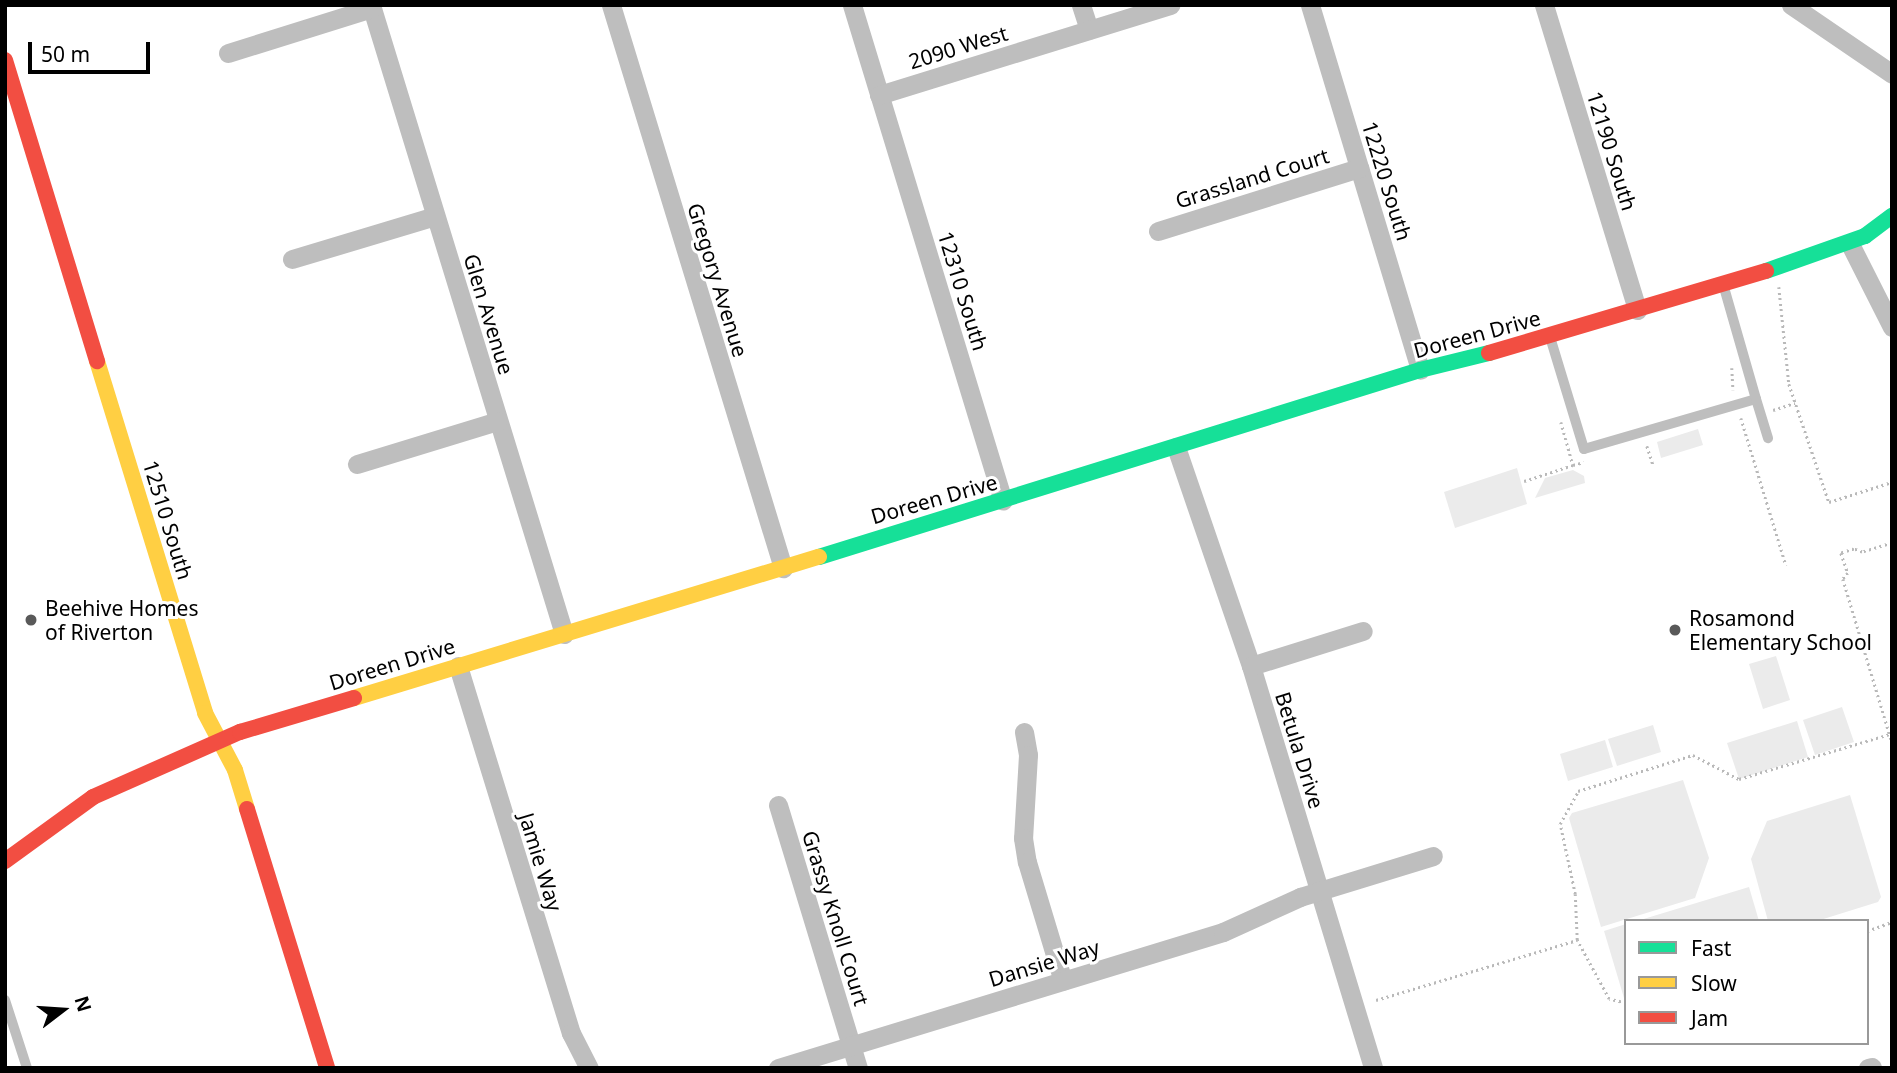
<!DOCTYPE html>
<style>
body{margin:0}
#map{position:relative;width:1897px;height:1073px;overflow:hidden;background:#fff;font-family:"Noto Sans",sans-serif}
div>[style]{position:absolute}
.green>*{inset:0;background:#ebebeb}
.path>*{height:2.5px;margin-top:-1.25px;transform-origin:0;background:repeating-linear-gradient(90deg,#b9b9b9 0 2px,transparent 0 5.5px)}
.lane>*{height:10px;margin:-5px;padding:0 5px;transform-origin:5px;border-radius:5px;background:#bebebe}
.street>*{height:19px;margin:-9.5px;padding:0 9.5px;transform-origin:9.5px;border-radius:9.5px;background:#bebebe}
.fast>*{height:16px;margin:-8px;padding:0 8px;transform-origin:8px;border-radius:8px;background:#16e098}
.slow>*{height:16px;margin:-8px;padding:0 8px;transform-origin:8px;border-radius:8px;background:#ffcf43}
.jam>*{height:16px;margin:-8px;padding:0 8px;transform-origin:8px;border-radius:8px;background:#f24e42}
.dots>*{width:19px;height:19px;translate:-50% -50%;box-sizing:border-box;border:4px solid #fff;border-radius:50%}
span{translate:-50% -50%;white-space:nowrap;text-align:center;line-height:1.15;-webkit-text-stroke:6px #fff;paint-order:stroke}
.street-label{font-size:21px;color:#000}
.poi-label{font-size:21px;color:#000}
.left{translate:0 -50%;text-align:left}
.frame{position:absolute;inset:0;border:7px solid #000;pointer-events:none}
.legend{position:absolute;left:1624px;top:919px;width:245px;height:126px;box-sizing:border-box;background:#fff;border:2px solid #999;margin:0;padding:9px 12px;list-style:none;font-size:21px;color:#000}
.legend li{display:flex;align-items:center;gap:14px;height:35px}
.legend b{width:35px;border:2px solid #999}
.north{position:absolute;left:28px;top:975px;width:70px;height:70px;-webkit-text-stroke:5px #fff;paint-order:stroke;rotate:73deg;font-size:19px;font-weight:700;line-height:28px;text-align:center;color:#000}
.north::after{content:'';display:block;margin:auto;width:24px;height:32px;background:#000;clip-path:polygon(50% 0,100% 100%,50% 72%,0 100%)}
.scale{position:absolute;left:28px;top:42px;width:122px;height:32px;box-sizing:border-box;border:4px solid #000;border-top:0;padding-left:9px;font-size:21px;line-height:24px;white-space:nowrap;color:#000;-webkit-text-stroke:5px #fff;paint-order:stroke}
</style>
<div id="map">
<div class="green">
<i style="clip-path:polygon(1698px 429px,1703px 445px,1661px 458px,1657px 442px)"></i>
<i style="clip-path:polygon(1517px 468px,1527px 504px,1455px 528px,1444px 492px)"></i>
<i style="clip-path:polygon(1573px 470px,1584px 476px,1585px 483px,1535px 498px,1545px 478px)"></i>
<i style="clip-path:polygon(1776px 656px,1790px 700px,1763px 709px,1749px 664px)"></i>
<i style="clip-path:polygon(1842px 707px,1854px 742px,1815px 755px,1803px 720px)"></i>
<i style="clip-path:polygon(1797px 721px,1808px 757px,1739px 779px,1727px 743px)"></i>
<i style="clip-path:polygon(1653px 725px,1661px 752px,1617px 766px,1608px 739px)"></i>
<i style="clip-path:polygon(1605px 740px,1613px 767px,1568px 781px,1560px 754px)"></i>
<i style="clip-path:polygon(1683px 780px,1709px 858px,1695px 898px,1601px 927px,1569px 818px,1572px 813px)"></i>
<i style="clip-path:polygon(1850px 795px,1881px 897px,1878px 902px,1817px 921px,1768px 921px,1751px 859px,1767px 821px)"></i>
<i style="clip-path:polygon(1749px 887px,1759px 921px,1637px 921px)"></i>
<i style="clip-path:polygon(1626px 924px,1626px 998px,1624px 998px,1604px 931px)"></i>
</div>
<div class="path">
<i style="left:1779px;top:287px;width:98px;rotate:84.1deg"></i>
<i style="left:1789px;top:384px;width:125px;rotate:71.3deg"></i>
<i style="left:1829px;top:502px;width:66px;rotate:-17.6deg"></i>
<i style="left:1732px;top:368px;width:22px;rotate:87deg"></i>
<i style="left:1773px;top:410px;width:23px;rotate:-18deg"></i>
<i style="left:1741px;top:418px;width:154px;rotate:73deg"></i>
<i style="left:1561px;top:422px;width:45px;rotate:74.4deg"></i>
<i style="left:1573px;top:465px;width:11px;rotate:-15deg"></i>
<i style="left:1647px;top:446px;width:19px;rotate:72deg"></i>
<i style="left:1524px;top:481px;width:52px;rotate:-18.1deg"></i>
<i style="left:1892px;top:543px;width:31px;rotate:163deg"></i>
<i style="left:1862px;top:552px;width:9px;rotate:-159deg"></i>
<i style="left:1854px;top:549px;width:14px;rotate:163deg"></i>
<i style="left:1841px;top:553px;width:21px;rotate:71deg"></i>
<i style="left:1848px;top:573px;width:8px;rotate:130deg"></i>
<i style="left:1843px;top:579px;width:170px;rotate:73.3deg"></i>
<i style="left:1867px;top:931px;width:27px;rotate:-20deg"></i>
<i style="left:1376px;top:1000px;width:210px;rotate:-16.6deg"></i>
<i style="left:1626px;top:1003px;width:17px;rotate:-167deg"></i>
<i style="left:1609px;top:999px;width:67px;rotate:-118.5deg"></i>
<i style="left:1577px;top:940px;width:46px;rotate:-92.5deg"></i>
<i style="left:1575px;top:894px;width:72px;rotate:-102.1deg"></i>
<i style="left:1560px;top:824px;width:38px;rotate:-61deg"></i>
<i style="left:1578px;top:791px;width:121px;rotate:-17.4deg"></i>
<i style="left:1693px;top:755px;width:52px;rotate:27.6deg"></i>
<i style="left:1739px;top:779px;width:158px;rotate:-16.6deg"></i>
</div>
<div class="lane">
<i style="left:1550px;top:337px;width:117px;rotate:73.1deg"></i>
<i style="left:1584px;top:449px;width:179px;rotate:-16.2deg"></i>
<i style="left:1756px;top:399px;width:120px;rotate:-106deg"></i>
<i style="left:1756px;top:399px;width:41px;rotate:72.9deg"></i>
<i style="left:5px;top:1000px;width:71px;rotate:72.1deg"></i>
</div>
<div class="street">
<i style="left:371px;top:5px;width:658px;rotate:72.94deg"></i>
<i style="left:611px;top:5px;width:589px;rotate:73.01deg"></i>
<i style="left:852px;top:5px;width:518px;rotate:73.07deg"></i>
<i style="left:1081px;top:5px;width:26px;rotate:72deg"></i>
<i style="left:1310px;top:5px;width:381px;rotate:73.2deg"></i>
<i style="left:1544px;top:5px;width:319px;rotate:73deg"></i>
<i style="left:1791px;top:5px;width:122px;rotate:34.3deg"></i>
<i style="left:228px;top:53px;width:151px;rotate:-17.4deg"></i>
<i style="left:879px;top:95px;width:305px;rotate:-17.2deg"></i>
<i style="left:1158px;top:231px;width:211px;rotate:-17.4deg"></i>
<i style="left:1850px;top:244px;width:93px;rotate:63.2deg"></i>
<i style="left:292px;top:259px;width:149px;rotate:-16.7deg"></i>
<i style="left:1176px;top:447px;width:231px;rotate:71.1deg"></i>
<i style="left:1251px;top:666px;width:420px;rotate:73.1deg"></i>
<i style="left:357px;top:464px;width:147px;rotate:-17deg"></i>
<i style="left:458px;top:666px;width:384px;rotate:72.9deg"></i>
<i style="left:571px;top:1033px;width:39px;rotate:63deg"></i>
<i style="left:1251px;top:666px;width:117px;rotate:-17.4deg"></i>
<i style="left:1024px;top:732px;width:23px;rotate:80deg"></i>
<i style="left:1028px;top:755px;width:83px;rotate:93.4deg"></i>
<i style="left:1023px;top:838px;width:24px;rotate:81deg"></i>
<i style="left:1027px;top:862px;width:124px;rotate:73.2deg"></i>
<i style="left:778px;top:805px;width:275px;rotate:73.1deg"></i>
<i style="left:778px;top:1068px;width:465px;rotate:-17deg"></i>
<i style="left:1223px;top:932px;width:85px;rotate:-24.4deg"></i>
<i style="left:1300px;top:897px;width:139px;rotate:-17.1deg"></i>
<i style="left:1868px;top:1068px;width:4px;rotate:-14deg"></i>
</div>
<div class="fast">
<i style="left:1766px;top:271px;width:105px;rotate:-19.5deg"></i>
<i style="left:1865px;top:236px;width:34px;rotate:-37deg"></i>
<i style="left:819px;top:557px;width:629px;rotate:-17.28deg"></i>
<i style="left:1420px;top:370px;width:71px;rotate:-13.8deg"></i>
</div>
<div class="slow">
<i style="left:97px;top:361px;width:368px;rotate:72.9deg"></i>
<i style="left:205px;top:713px;width:64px;rotate:62.2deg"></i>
<i style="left:235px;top:770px;width:41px;rotate:72.9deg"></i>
<i style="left:354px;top:698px;width:486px;rotate:-16.9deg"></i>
</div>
<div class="jam">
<i style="left:5px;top:60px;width:315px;rotate:73deg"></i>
<i style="left:1489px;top:353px;width:289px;rotate:-16.5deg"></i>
<i style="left:247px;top:809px;width:271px;rotate:72.8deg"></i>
<i style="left:5px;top:861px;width:109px;rotate:-36deg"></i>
<i style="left:93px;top:797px;width:161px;rotate:-23.9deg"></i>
<i style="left:240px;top:732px;width:119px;rotate:-16.6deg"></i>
</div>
<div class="dots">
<i style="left:31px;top:620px;background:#595959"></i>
<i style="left:1675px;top:630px;background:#595959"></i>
</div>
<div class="street-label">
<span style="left:958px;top:47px;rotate:-17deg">2090 West</span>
<span style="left:1612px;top:151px;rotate:73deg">12190 South</span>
<span style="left:1252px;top:178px;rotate:-17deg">Grassland Court</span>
<span style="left:1387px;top:181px;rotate:73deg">12220 South</span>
<span style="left:718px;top:280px;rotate:73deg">Gregory Avenue</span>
<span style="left:963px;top:291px;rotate:73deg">12310 South</span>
<span style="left:489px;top:314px;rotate:73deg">Glen Avenue</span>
<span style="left:1477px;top:334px;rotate:-15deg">Doreen Drive</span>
<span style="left:934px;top:499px;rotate:-16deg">Doreen Drive</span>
<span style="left:168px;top:520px;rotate:73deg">12510 South</span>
<span style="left:392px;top:664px;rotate:-17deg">Doreen Drive</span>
<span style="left:1300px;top:750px;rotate:73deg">Betula Drive</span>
<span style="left:541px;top:862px;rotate:73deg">Jamie Way</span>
<span style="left:836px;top:918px;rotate:73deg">Grassy Knoll Court</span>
<span style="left:1044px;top:963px;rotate:-17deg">Dansie Way</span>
</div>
<div class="poi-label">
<span class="left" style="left:45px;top:620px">Beehive Homes<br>of Riverton</span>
<span class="left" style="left:1689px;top:630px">Rosamond<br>Elementary School</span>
</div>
<div class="frame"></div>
<ul class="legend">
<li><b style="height:9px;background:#16e098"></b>Fast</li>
<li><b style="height:9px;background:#ffcf43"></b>Slow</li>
<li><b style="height:9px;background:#f24e42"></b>Jam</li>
</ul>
<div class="north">N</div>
<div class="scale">50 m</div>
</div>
